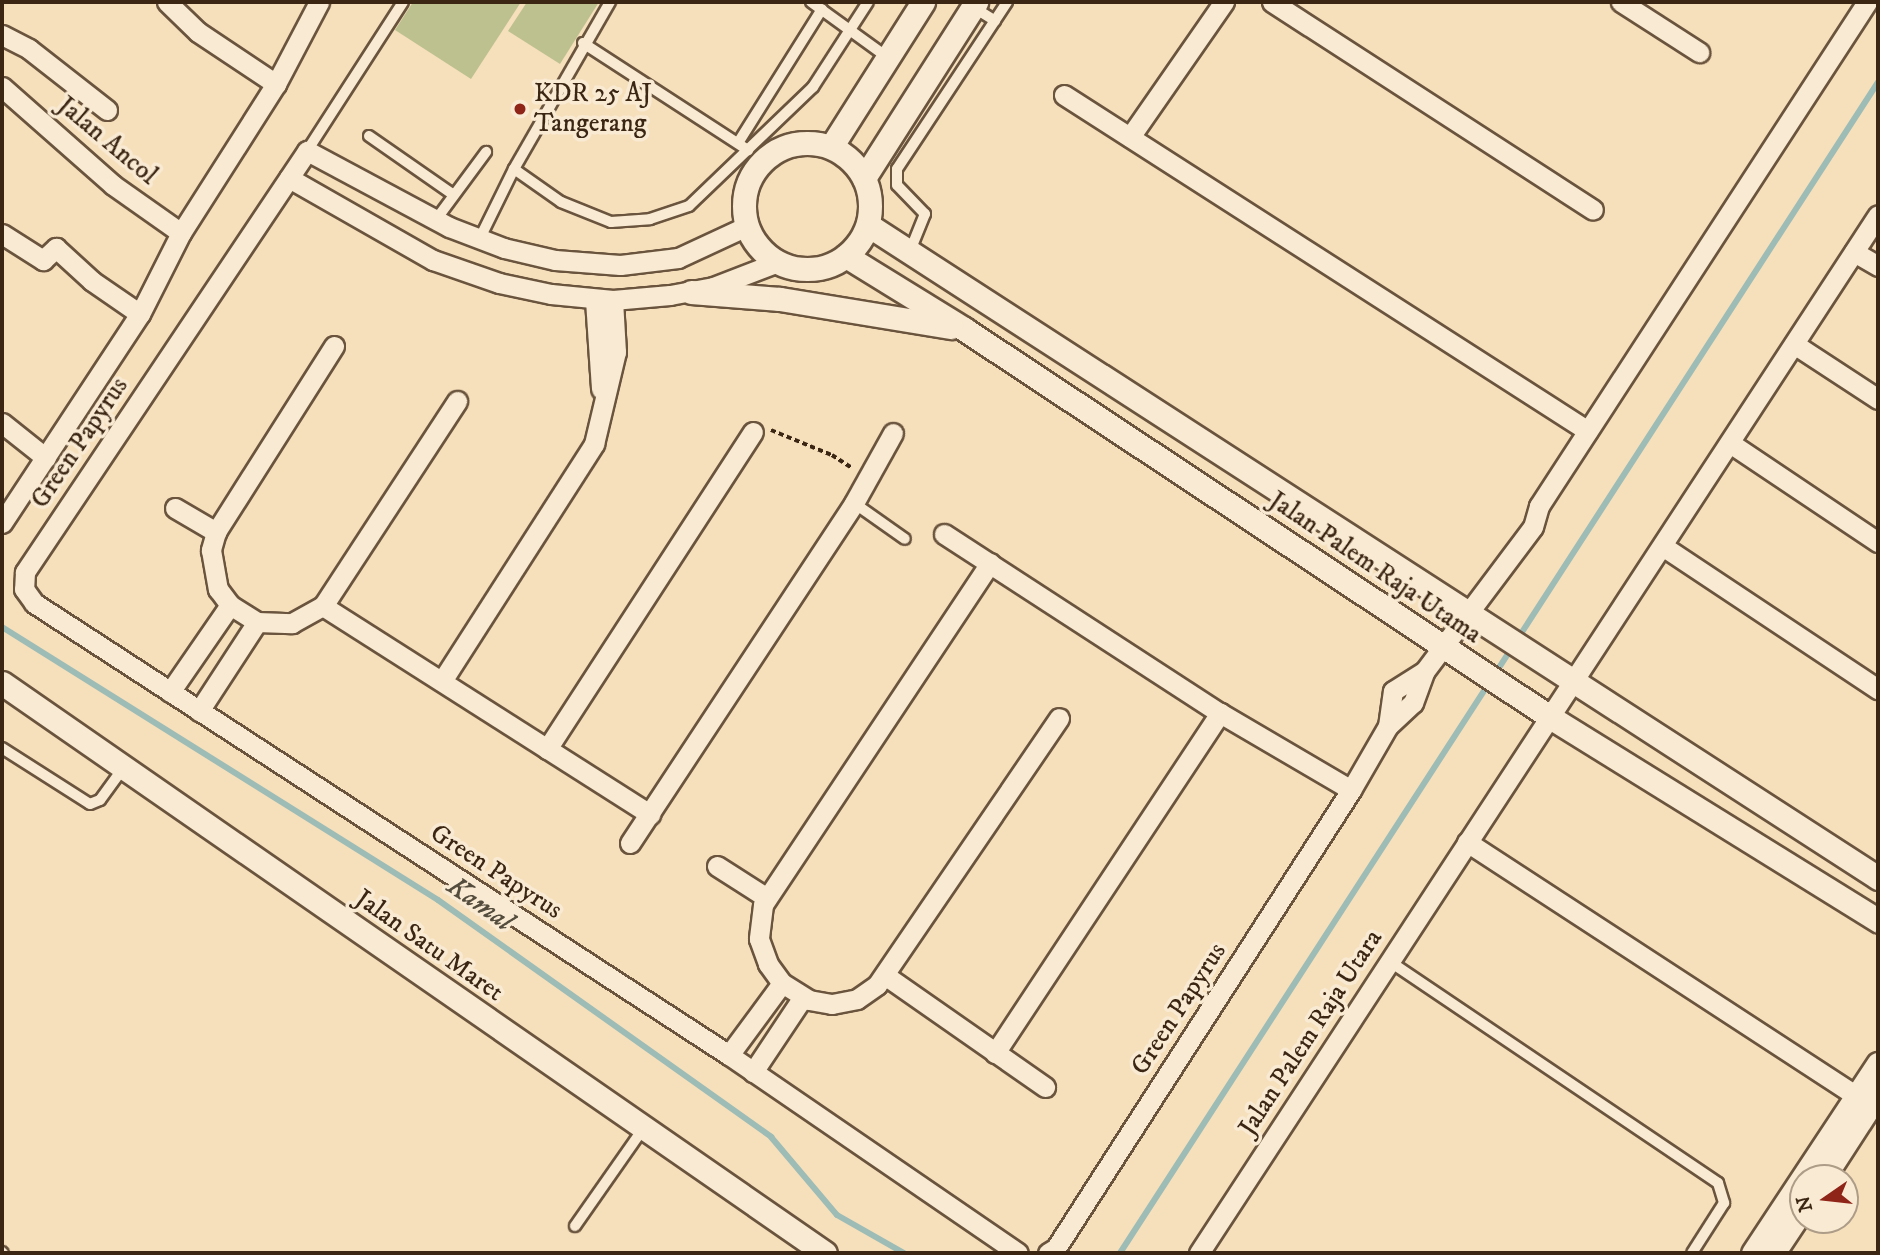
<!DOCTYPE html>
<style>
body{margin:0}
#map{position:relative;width:1880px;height:1255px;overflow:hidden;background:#f6dfbb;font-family:"IM FELL DW Pica",serif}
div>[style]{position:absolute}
.green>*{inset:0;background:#bdc190}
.stream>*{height:6px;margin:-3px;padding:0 3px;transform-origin:3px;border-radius:3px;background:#9dbcb5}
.path>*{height:3.5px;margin-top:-1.75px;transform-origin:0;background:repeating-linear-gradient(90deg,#3b2614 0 5px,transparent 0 8.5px)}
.roads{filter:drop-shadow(2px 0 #6a543e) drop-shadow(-2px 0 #6a543e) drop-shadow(0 2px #6a543e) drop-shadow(0 -2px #6a543e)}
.service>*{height:10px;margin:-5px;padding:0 5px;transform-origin:5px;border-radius:5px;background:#f9ead3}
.minor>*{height:19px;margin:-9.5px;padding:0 9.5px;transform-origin:9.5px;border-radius:9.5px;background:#f9ead3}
.tertiary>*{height:23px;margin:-11.5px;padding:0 11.5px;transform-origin:11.5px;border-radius:11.5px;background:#f9ead3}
.tertiary>.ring{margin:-11.5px;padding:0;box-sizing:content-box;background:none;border:23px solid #f9ead3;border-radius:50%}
.dots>*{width:19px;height:19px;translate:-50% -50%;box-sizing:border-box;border:4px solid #f9ead3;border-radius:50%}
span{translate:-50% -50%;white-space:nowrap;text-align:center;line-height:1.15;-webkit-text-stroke:7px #f9ead3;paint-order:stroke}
.poi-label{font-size:26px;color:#3b2614}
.left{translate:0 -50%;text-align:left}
.street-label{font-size:26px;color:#3b2614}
.water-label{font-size:28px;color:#544c3c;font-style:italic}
.frame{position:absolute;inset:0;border:4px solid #3b2614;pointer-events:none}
.north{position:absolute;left:1789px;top:1164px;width:70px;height:70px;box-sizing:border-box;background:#f9ead3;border:2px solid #ad9c87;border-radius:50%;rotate:256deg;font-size:19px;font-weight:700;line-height:28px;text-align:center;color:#3b2614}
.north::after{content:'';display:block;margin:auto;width:24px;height:32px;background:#8f2418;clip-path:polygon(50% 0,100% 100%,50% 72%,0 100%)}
</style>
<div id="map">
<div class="green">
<i style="clip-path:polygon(413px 2px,521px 2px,471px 79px,395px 30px)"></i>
<i style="clip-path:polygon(527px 2px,599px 2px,560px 64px,508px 31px)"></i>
</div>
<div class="stream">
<i style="left:2px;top:627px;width:514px;rotate:32.05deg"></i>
<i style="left:438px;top:900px;width:409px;rotate:35.4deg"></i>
<i style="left:771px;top:1137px;width:102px;rotate:49.8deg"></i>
<i style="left:837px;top:1215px;width:77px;rotate:29.6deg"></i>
<i style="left:1120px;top:1253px;width:1395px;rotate:-57.08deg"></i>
</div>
<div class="path">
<i style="left:771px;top:430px;width:66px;rotate:22.3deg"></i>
<i style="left:832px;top:455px;width:24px;rotate:33deg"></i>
</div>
<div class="roads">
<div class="service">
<i style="left:811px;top:2px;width:94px;rotate:35.9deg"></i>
<i style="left:973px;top:7px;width:26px;rotate:32deg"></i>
<i style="left:583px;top:43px;width:197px;rotate:33deg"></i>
<i style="left:369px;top:136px;width:103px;rotate:34.8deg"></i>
<i style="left:738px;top:143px;width:158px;rotate:-57.9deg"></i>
<i style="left:307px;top:151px;width:177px;rotate:-57.2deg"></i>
<i style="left:514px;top:169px;width:57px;rotate:35.1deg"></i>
<i style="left:561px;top:202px;width:54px;rotate:21.8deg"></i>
<i style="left:611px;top:222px;width:39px;rotate:-4deg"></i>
<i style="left:650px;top:219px;width:41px;rotate:-18.4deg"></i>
<i style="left:689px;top:206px;width:172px;rotate:-43.8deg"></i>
<i style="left:813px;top:87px;width:101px;rotate:-57.1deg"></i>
<i style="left:435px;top:221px;width:86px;rotate:-53.5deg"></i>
<i style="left:479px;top:240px;width:79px;rotate:-63.8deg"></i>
<i style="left:514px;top:169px;width:193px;rotate:-60.1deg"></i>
<i style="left:910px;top:251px;width:40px;rotate:-68deg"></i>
<i style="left:925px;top:214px;width:40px;rotate:-134deg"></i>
<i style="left:897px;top:185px;width:16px;rotate:-90deg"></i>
<i style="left:897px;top:169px;width:200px;rotate:-56.6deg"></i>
<i style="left:854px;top:503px;width:62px;rotate:35.2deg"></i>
<i style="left:2px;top:748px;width:104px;rotate:32.5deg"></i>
<i style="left:90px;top:804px;width:11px;rotate:-22deg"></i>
<i style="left:100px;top:800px;width:39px;rotate:-54deg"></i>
<i style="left:1389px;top:961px;width:397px;rotate:34deg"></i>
<i style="left:1718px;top:1183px;width:21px;rotate:73deg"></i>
<i style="left:1724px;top:1203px;width:59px;rotate:122.6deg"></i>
<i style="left:575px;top:1226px;width:118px;rotate:-55deg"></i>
<i style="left:2px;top:1252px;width:1px;rotate:45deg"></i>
</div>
<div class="minor">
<i style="left:167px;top:2px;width:43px;rotate:44.1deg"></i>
<i style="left:198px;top:32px;width:94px;rotate:33.7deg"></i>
<i style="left:1272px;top:2px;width:382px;rotate:32.9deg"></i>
<i style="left:1621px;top:2px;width:93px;rotate:32.7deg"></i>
<i style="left:2px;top:35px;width:30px;rotate:27deg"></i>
<i style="left:29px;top:49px;width:99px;rotate:38deg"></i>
<i style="left:2px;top:87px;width:148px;rotate:41.4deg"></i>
<i style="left:113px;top:185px;width:83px;rotate:35.2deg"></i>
<i style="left:1064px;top:95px;width:622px;rotate:32.67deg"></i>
<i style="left:1130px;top:137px;width:165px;rotate:-55.2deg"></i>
<i style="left:289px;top:178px;width:166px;rotate:29.7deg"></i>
<i style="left:433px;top:260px;width:70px;rotate:19.2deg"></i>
<i style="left:499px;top:283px;width:53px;rotate:11.9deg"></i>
<i style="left:551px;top:294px;width:62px;rotate:5.5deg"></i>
<i style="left:613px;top:300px;width:57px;rotate:-5deg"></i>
<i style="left:670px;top:295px;width:44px;rotate:-10.5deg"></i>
<i style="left:713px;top:287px;width:70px;rotate:-21deg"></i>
<i style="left:747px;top:226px;width:76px;rotate:155.1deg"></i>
<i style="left:678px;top:258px;width:58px;rotate:173.1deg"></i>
<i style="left:620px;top:265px;width:65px;rotate:-175.6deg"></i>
<i style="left:555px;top:260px;width:52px;rotate:-166.8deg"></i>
<i style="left:504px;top:248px;width:59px;rotate:-159.1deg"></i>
<i style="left:449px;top:227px;width:161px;rotate:-151.8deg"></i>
<i style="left:307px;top:151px;width:507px;rotate:123.82deg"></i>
<i style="left:25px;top:572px;width:17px;rotate:93deg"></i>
<i style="left:24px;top:589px;width:17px;rotate:54deg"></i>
<i style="left:34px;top:603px;width:829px;rotate:33.04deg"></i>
<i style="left:729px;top:1055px;width:350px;rotate:34.4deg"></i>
<i style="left:2px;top:234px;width:49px;rotate:32.4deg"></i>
<i style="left:43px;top:260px;width:18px;rotate:-43deg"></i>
<i style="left:56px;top:248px;width:49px;rotate:42.5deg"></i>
<i style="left:92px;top:281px;width:58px;rotate:34.5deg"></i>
<i style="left:1854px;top:252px;width:28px;rotate:30deg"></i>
<i style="left:595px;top:300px;width:89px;rotate:86.1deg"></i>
<i style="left:1794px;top:344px;width:100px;rotate:33.2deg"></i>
<i style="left:334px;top:346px;width:220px;rotate:122.4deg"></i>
<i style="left:216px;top:532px;width:19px;rotate:106deg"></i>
<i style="left:211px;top:550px;width:40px;rotate:80deg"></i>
<i style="left:218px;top:589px;width:20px;rotate:53deg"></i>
<i style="left:230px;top:605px;width:32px;rotate:32deg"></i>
<i style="left:257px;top:622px;width:35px;rotate:2deg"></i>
<i style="left:292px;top:623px;width:35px;rotate:-29deg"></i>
<i style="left:323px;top:606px;width:245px;rotate:-56.8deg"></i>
<i style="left:2px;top:423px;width:56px;rotate:38.5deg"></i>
<i style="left:1730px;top:443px;width:178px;rotate:33.8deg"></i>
<i style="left:175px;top:508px;width:48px;rotate:30.3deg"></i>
<i style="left:2px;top:523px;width:250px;rotate:-56.6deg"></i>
<i style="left:140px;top:314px;width:91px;rotate:-63.2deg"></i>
<i style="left:181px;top:233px;width:177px;rotate:-57.5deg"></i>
<i style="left:276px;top:84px;width:93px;rotate:-62.3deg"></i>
<i style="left:944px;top:534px;width:329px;rotate:33deg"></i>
<i style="left:1220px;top:713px;width:152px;rotate:30.4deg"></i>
<i style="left:1664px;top:547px;width:257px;rotate:33.6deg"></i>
<i style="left:990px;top:563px;width:410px;rotate:123.6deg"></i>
<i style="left:763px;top:905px;width:34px;rotate:97deg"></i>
<i style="left:759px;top:939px;width:27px;rotate:70deg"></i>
<i style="left:768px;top:964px;width:24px;rotate:54deg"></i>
<i style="left:782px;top:983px;width:32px;rotate:32deg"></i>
<i style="left:809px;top:1000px;width:23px;rotate:10deg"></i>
<i style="left:832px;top:1004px;width:25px;rotate:-11deg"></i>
<i style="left:857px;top:999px;width:24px;rotate:-35deg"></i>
<i style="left:877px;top:985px;width:323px;rotate:-55.7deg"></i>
<i style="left:323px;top:606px;width:388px;rotate:32.5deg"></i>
<i style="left:442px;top:681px;width:282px;rotate:-57.3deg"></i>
<i style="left:594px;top:444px;width:95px;rotate:-76.6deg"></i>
<i style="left:616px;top:352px;width:52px;rotate:-93.3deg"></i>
<i style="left:170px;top:692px;width:106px;rotate:-55.4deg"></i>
<i style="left:199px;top:711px;width:106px;rotate:-56.9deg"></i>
<i style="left:1388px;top:726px;width:35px;rotate:-82deg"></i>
<i style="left:1393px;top:691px;width:36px;rotate:-32deg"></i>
<i style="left:547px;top:749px;width:378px;rotate:-57deg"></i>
<i style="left:1467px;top:842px;width:465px;rotate:33.1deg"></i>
<i style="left:630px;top:843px;width:407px;rotate:-56.6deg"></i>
<i style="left:854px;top:503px;width:80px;rotate:-60.9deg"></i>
<i style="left:717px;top:866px;width:59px;rotate:32.6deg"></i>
<i style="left:886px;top:976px;width:194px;rotate:34.9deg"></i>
<i style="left:995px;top:1053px;width:408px;rotate:-56.5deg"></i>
<i style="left:729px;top:1055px;width:89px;rotate:-53.6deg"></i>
<i style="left:753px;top:1072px;width:90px;rotate:-56.3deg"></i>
<i style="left:1048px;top:1253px;width:9px;rotate:-32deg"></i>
<i style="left:1056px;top:1248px;width:545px;rotate:-57.21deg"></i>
<i style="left:1351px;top:790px;width:74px;rotate:-60deg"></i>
<i style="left:1388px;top:726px;width:34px;rotate:-43deg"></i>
<i style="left:1413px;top:703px;width:33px;rotate:-70deg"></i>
<i style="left:1424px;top:672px;width:181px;rotate:-53.1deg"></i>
<i style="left:1533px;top:527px;width:22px;rotate:-74deg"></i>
<i style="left:1539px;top:506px;width:601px;rotate:-56.94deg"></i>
<i style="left:1199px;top:1253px;width:1240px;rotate:-56.81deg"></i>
</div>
<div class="tertiary">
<i class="ring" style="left:744px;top:143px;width:103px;height:103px"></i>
<i style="left:831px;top:147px;width:172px;rotate:-57.6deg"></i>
<i style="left:864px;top:178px;width:209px;rotate:-57.5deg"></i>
<i style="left:868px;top:225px;width:1203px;rotate:32.88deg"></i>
<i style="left:846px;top:256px;width:139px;rotate:31.7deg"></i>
<i style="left:964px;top:329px;width:703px;rotate:33.51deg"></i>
<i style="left:1550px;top:717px;width:386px;rotate:31.8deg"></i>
<i style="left:691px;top:292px;width:89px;rotate:4.5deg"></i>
<i style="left:780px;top:299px;width:173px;rotate:9.3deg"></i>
<i style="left:2px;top:683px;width:1001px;rotate:34.71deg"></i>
<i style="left:1823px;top:1178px;width:101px;rotate:-57.1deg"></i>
<i style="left:1753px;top:1253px;width:227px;rotate:-56.5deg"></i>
<i style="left:1773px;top:1253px;width:54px;rotate:-56.3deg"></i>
</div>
</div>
<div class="dots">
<i style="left:520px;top:109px;background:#8f2418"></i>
</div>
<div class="poi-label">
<span class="left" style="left:534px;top:109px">KDR 25 AJ<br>Tangerang</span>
</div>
<div class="street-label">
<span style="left:107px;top:141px;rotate:40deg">Jalan Ancol</span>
<span style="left:80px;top:443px;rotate:-56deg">Green Papyrus</span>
<span style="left:1375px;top:568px;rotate:34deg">Jalan Palem Raja Utama</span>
<span style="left:496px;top:872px;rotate:33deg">Green Papyrus</span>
<span style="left:429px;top:946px;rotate:35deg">Jalan Satu Maret</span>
<span style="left:1179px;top:1009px;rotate:-57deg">Green Papyrus</span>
<span style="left:1311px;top:1033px;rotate:-57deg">Jalan Palem Raja Utara</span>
</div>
<div class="water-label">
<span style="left:480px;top:904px;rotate:35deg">Kamal</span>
</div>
<div class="frame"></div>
<div class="north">N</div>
</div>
